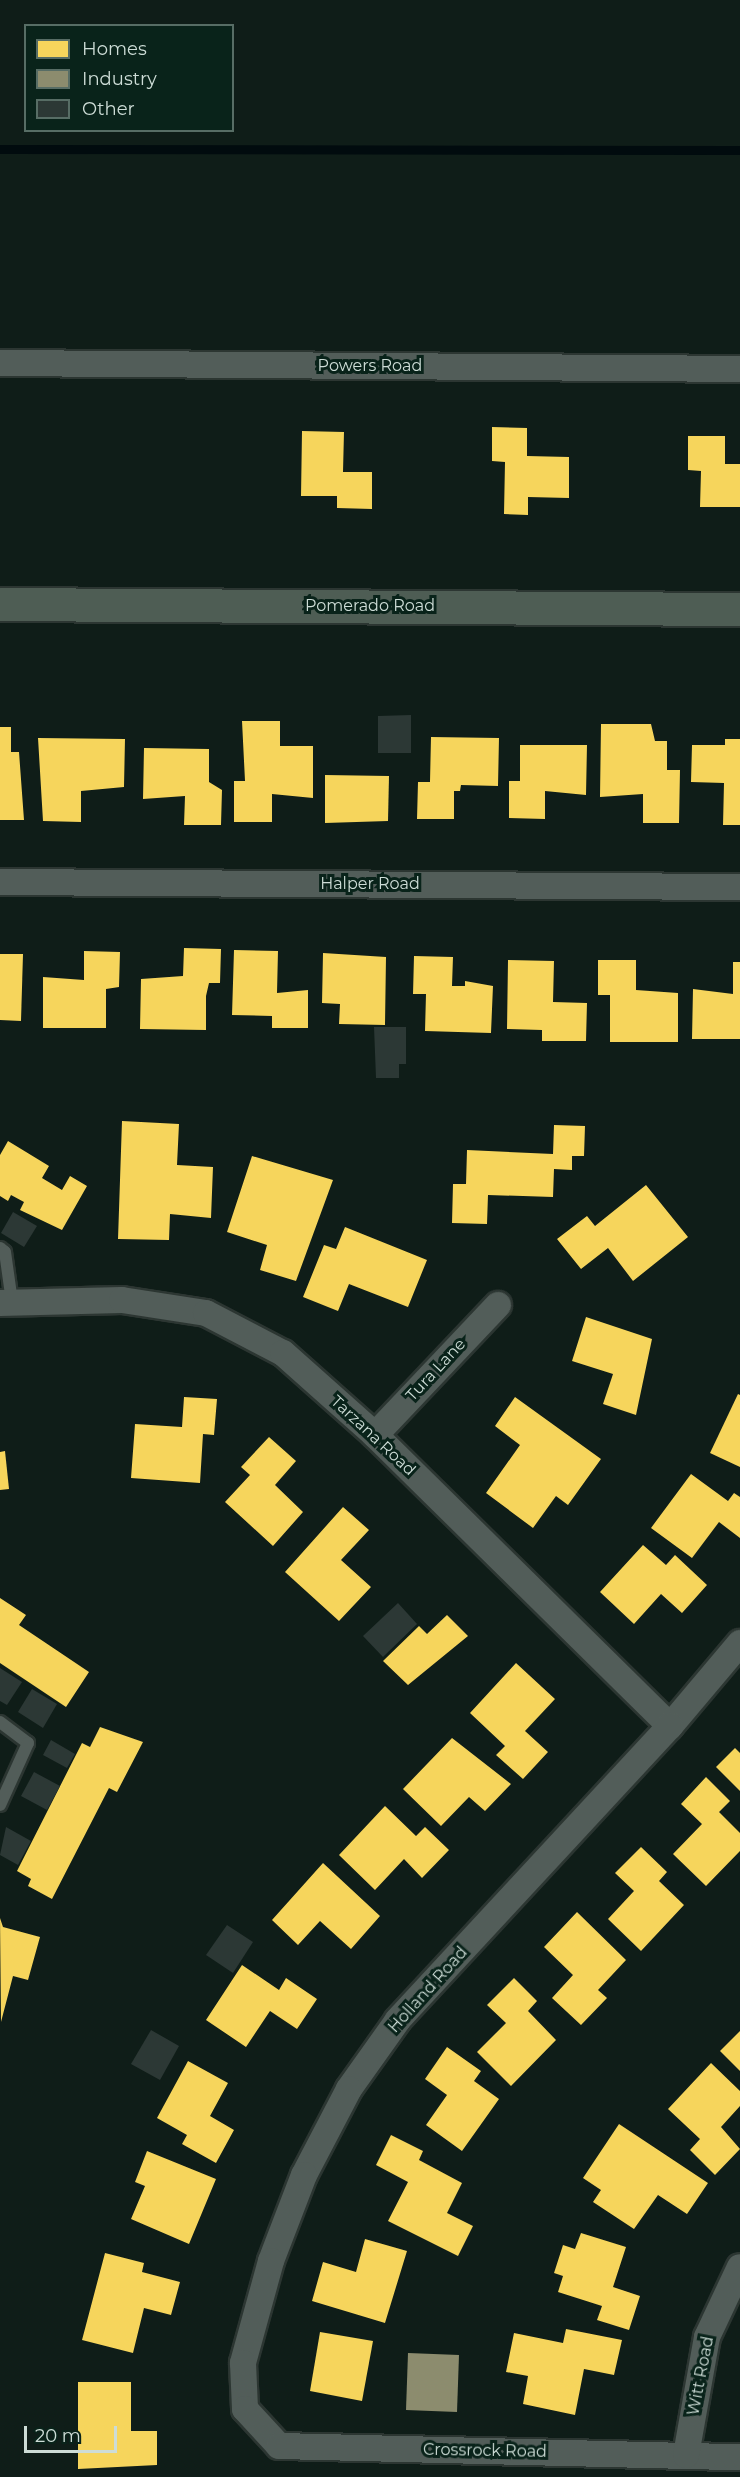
<!DOCTYPE html>
<style>
body{margin:0}
#map{position:relative;width:740px;height:2477px;overflow:hidden;background:#0f1d18;font-family:Montserrat,sans-serif}
div>[style]{position:absolute}
.homes>*{inset:0;background:#f6d55c}
.industry>*{inset:0;background:#8c8c6e}
.stream>*{height:9px;margin:-4.5px;padding:0 4.5px;transform-origin:4.5px;border-radius:4.5px;background:#010b0e}
.building>*{inset:0;background:#2c3835}
.roads{filter:drop-shadow(2px 0 #2c3632) drop-shadow(-2px 0 #2c3632) drop-shadow(0 2px #2c3632) drop-shadow(0 -2px #2c3632)}
.lane>*{height:12px;margin:-6px;padding:0 6px;transform-origin:6px;border-radius:6px;background:#525d59}
.street>*{height:26px;margin:-13px;padding:0 13px;transform-origin:13px;border-radius:13px;background:#525d59}
.primary>*{height:33px;margin:-16.5px;padding:0 16.5px;transform-origin:16.5px;border-radius:16.5px;background:#4e5d54}
span{translate:-50% -50%;white-space:nowrap;text-align:center;line-height:1.15;-webkit-text-stroke:6px #09231a;paint-order:stroke}
.street-label{font-size:16px;color:#cddcd6}
.legend{position:absolute;left:24px;top:24px;width:210px;height:108px;box-sizing:border-box;background:#09231a;border:2px solid #576d65;margin:0;padding:8px 10px;list-style:none;font-size:18px;color:#cddcd6}
.legend li{display:flex;align-items:center;gap:12px;height:30px}
.legend b{width:30px;border:2px solid #576d65}
.scale{position:absolute;left:24px;top:2426px;width:93px;height:27px;box-sizing:border-box;border:3px solid #cddcd6;border-top:0;padding-left:8px;font-size:18px;line-height:21px;white-space:nowrap;color:#cddcd6;-webkit-text-stroke:4px #09231a;paint-order:stroke}
</style>
<div id="map">
<div class="homes">
<i style="clip-path:polygon(492px 427px,527px 428px,527px 456px,569px 457px,569px 498px,528px 497px,528px 515px,504px 514px,505px 462px,492px 461px)"></i>
<i style="clip-path:polygon(302px 431px,344px 432px,343px 472px,372px 472px,372px 509px,337px 508px,337px 496px,301px 496px)"></i>
<i style="clip-path:polygon(688px 436px,725px 436px,725px 464px,740px 464px,740px 507px,700px 507px,701px 471px,688px 470px)"></i>
<i style="clip-path:polygon(242px 721px,280px 721px,280px 746px,313px 746px,313px 798px,272px 794px,272px 822px,234px 822px,234px 781px,245px 781px)"></i>
<i style="clip-path:polygon(601px 724px,651px 724px,655px 741px,667px 741px,667px 770px,680px 770px,679px 823px,643px 823px,643px 794px,600px 797px)"></i>
<i style="clip-path:polygon(0 727px,11px 727px,11px 752px,19px 752px,24px 820px,0 820px)"></i>
<i style="clip-path:polygon(431px 737px,499px 738px,498px 786px,461px 785px,460px 791px,454px 791px,454px 819px,417px 819px,418px 782px,430px 782px)"></i>
<i style="clip-path:polygon(38px 738px,125px 739px,124px 787px,81px 791px,81px 822px,43px 821px)"></i>
<i style="clip-path:polygon(725px 739px,740px 739px,740px 825px,723px 825px,724px 783px,691px 782px,692px 745px,725px 745px)"></i>
<i style="clip-path:polygon(520px 745px,587px 745px,586px 795px,545px 791px,545px 819px,509px 818px,509px 781px,520px 781px)"></i>
<i style="clip-path:polygon(144px 748px,209px 749px,209px 782px,222px 790px,221px 825px,184px 825px,185px 796px,143px 799px)"></i>
<i style="clip-path:polygon(325px 775px,389px 776px,388px 821px,325px 823px)"></i>
<i style="clip-path:polygon(184px 948px,221px 949px,220px 983px,209px 983px,206px 996px,206px 1030px,140px 1029px,141px 979px,183px 976px)"></i>
<i style="clip-path:polygon(234px 950px,278px 951px,277px 993px,308px 990px,308px 1028px,272px 1028px,272px 1016px,232px 1015px)"></i>
<i style="clip-path:polygon(84px 951px,120px 952px,119px 987px,106px 989px,106px 1028px,43px 1028px,43px 977px,84px 980px)"></i>
<i style="clip-path:polygon(323px 953px,386px 957px,385px 1025px,339px 1024px,340px 1004px,322px 1003px)"></i>
<i style="clip-path:polygon(0 954px,23px 954px,21px 1021px,0 1020px)"></i>
<i style="clip-path:polygon(414px 956px,453px 957px,452px 986px,465px 986px,465px 981px,493px 986px,491px 1033px,425px 1031px,426px 994px,413px 994px)"></i>
<i style="clip-path:polygon(508px 960px,554px 961px,553px 1002px,587px 1003px,586px 1041px,542px 1041px,542px 1030px,507px 1029px)"></i>
<i style="clip-path:polygon(598px 960px,636px 960px,636px 990px,678px 993px,678px 1042px,610px 1042px,610px 995px,598px 995px)"></i>
<i style="clip-path:polygon(733px 962px,740px 962px,740px 1039px,692px 1039px,693px 989px,733px 994px)"></i>
<i style="clip-path:polygon(122px 1121px,179px 1124px,177px 1165px,213px 1167px,211px 1218px,170px 1214px,169px 1240px,118px 1239px)"></i>
<i style="clip-path:polygon(554px 1125px,585px 1126px,584px 1156px,572px 1156px,572px 1170px,554px 1169px,553px 1197px,488px 1195px,487px 1224px,452px 1223px,453px 1184px,466px 1184px,467px 1150px,553px 1154px)"></i>
<i style="clip-path:polygon(8px 1141px,49px 1166px,42px 1178px,62px 1190px,70px 1176px,87px 1186px,62px 1230px,20px 1210px,24px 1202px,11px 1195px,8px 1201px,0 1196px,0 1155px)"></i>
<i style="clip-path:polygon(252px 1156px,333px 1180px,296px 1281px,260px 1270px,267px 1245px,227px 1232px)"></i>
<i style="clip-path:polygon(646px 1185px,688px 1237px,633px 1281px,608px 1248px,581px 1269px,557px 1239px,587px 1216px,595px 1226px)"></i>
<i style="clip-path:polygon(345px 1227px,427px 1260px,408px 1307px,349px 1284px,338px 1311px,303px 1297px,324px 1245px,336px 1249px)"></i>
<i style="clip-path:polygon(586px 1317px,652px 1339px,636px 1415px,603px 1404px,613px 1374px,572px 1361px)"></i>
<i style="clip-path:polygon(738px 1394px,740px 1395px,740px 1467px,710px 1453px)"></i>
<i style="clip-path:polygon(184px 1397px,217px 1399px,214px 1435px,203px 1434px,200px 1483px,131px 1478px,135px 1424px,182px 1427px)"></i>
<i style="clip-path:polygon(515px 1397px,601px 1459px,568px 1505px,556px 1496px,533px 1528px,486px 1493px,520px 1445px,495px 1426px)"></i>
<i style="clip-path:polygon(269px 1437px,296px 1461px,275px 1485px,303px 1512px,273px 1546px,225px 1502px,250px 1475px,241px 1467px)"></i>
<i style="clip-path:polygon(5px 1451px,9px 1489px,0 1490px,0 1452px)"></i>
<i style="clip-path:polygon(691px 1474px,728px 1501px,734px 1493px,740px 1497px,740px 1538px,719px 1522px,692px 1558px,651px 1528px)"></i>
<i style="clip-path:polygon(343px 1507px,369px 1530px,341px 1560px,371px 1587px,339px 1621px,285px 1572px)"></i>
<i style="clip-path:polygon(643px 1545px,666px 1565px,675px 1555px,707px 1585px,682px 1613px,661px 1594px,634px 1624px,600px 1592px)"></i>
<i style="clip-path:polygon(0 1598px,26px 1615px,19px 1625px,89px 1672px,66px 1707px,0 1663px)"></i>
<i style="clip-path:polygon(447px 1615px,468px 1636px,408px 1685px,383px 1661px,419px 1626px,427px 1634px)"></i>
<i style="clip-path:polygon(516px 1663px,555px 1699px,525px 1731px,548px 1752px,523px 1779px,496px 1755px,505px 1746px,470px 1713px)"></i>
<i style="clip-path:polygon(100px 1727px,143px 1742px,117px 1792px,109px 1788px,52px 1899px,28px 1886px,31px 1879px,17px 1871px,82px 1743px,90px 1747px)"></i>
<i style="clip-path:polygon(452px 1738px,511px 1784px,485px 1811px,469px 1797px,441px 1826px,403px 1789px)"></i>
<i style="clip-path:polygon(735px 1748px,740px 1753px,740px 1791px,716px 1767px)"></i>
<i style="clip-path:polygon(706px 1777px,730px 1801px,719px 1812px,740px 1833px,740px 1851px,706px 1886px,673px 1854px,702px 1824px,681px 1804px)"></i>
<i style="clip-path:polygon(385px 1806px,416px 1836px,425px 1827px,449px 1850px,422px 1878px,404px 1859px,375px 1890px,339px 1855px)"></i>
<i style="clip-path:polygon(641px 1847px,667px 1872px,659px 1881px,684px 1905px,641px 1951px,608px 1919px,634px 1891px,615px 1873px)"></i>
<i style="clip-path:polygon(323px 1863px,380px 1916px,351px 1949px,320px 1921px,298px 1945px,272px 1920px)"></i>
<i style="clip-path:polygon(577px 1912px,626px 1960px,598px 1990px,607px 1998px,581px 2025px,552px 1998px,573px 1975px,544px 1947px)"></i>
<i style="clip-path:polygon(0 1918px,3px 1927px,40px 1937px,28px 1980px,13px 1976px,1px 2022px)"></i>
<i style="clip-path:polygon(242px 1965px,279px 1990px,286px 1978px,317px 1999px,297px 2029px,270px 2011px,246px 2047px,206px 2020px)"></i>
<i style="clip-path:polygon(514px 1978px,537px 2001px,528px 2011px,556px 2040px,511px 2086px,477px 2052px,506px 2023px,487px 2005px)"></i>
<i style="clip-path:polygon(740px 2031px,740px 2071px,720px 2051px)"></i>
<i style="clip-path:polygon(447px 2047px,481px 2071px,474px 2081px,499px 2099px,462px 2151px,426px 2125px,447px 2095px,425px 2079px)"></i>
<i style="clip-path:polygon(188px 2061px,228px 2083px,210px 2116px,234px 2130px,216px 2163px,182px 2144px,187px 2135px,157px 2118px)"></i>
<i style="clip-path:polygon(711px 2063px,740px 2091px,740px 2106px,721px 2127px,740px 2149px,715px 2175px,690px 2150px,700px 2139px,668px 2109px)"></i>
<i style="clip-path:polygon(619px 2124px,708px 2183px,687px 2214px,658px 2195px,634px 2229px,593px 2202px,601px 2190px,583px 2178px)"></i>
<i style="clip-path:polygon(391px 2135px,423px 2151px,419px 2160px,462px 2183px,447px 2213px,473px 2226px,458px 2256px,388px 2221px,408px 2182px,376px 2165px)"></i>
<i style="clip-path:polygon(147px 2151px,216px 2179px,189px 2244px,131px 2219px,145px 2186px,135px 2182px)"></i>
<i style="clip-path:polygon(581px 2233px,626px 2247px,613px 2287px,640px 2296px,629px 2330px,597px 2320px,602px 2306px,558px 2292px,563px 2276px,554px 2273px,563px 2245px,575px 2249px)"></i>
<i style="clip-path:polygon(365px 2239px,407px 2251px,385px 2323px,312px 2301px,323px 2262px,356px 2272px)"></i>
<i style="clip-path:polygon(105px 2253px,144px 2263px,142px 2272px,180px 2282px,171px 2315px,144px 2308px,133px 2353px,82px 2340px)"></i>
<i style="clip-path:polygon(566px 2329px,622px 2340px,614px 2375px,584px 2369px,575px 2415px,523px 2404px,528px 2376px,506px 2372px,514px 2333px,563px 2343px)"></i>
<i style="clip-path:polygon(320px 2332px,373px 2341px,362px 2401px,310px 2391px)"></i>
<i style="clip-path:polygon(78px 2382px,131px 2382px,131px 2431px,157px 2431px,157px 2465px,78px 2469px)"></i>
</div>
<div class="industry">
<i style="clip-path:polygon(408px 2353px,459px 2355px,457px 2412px,406px 2410px)"></i>
</div>
<div class="stream">
<i style="left:0;top:149px;width:740px;rotate:0.08deg"></i>
</div>
<div class="building">
<i style="clip-path:polygon(411px 715px,411px 753px,378px 753px,378px 716px)"></i>
<i style="clip-path:polygon(374px 1027px,406px 1027px,406px 1064px,399px 1064px,399px 1078px,376px 1078px)"></i>
<i style="clip-path:polygon(13px 1212px,37px 1226px,24px 1247px,1px 1233px)"></i>
<i style="clip-path:polygon(398px 1603px,417px 1624px,383px 1657px,363px 1636px)"></i>
<i style="clip-path:polygon(0 1668px,22px 1682px,7px 1705px,0 1701px)"></i>
<i style="clip-path:polygon(32px 1689px,57px 1704px,43px 1728px,18px 1712px)"></i>
<i style="clip-path:polygon(51px 1740px,75px 1754px,67px 1768px,43px 1755px)"></i>
<i style="clip-path:polygon(34px 1772px,60px 1786px,47px 1810px,21px 1796px)"></i>
<i style="clip-path:polygon(6px 1827px,31px 1841px,18px 1865px,0 1855px)"></i>
<i style="clip-path:polygon(227px 1925px,253px 1942px,233px 1973px,206px 1955px)"></i>
<i style="clip-path:polygon(151px 2030px,179px 2046px,160px 2080px,131px 2064px)"></i>
</div>
<div class="roads">
<div class="lane">
<i style="left:0;top:1248px;width:6px;rotate:39deg"></i>
<i style="left:5px;top:1252px;width:50px;rotate:82deg"></i>
<i style="left:0;top:1722px;width:35px;rotate:37deg"></i>
<i style="left:28px;top:1743px;width:68px;rotate:114.3deg"></i>
</div>
<div class="street">
<i style="left:0;top:363px;width:740px;rotate:0.46deg"></i>
<i style="left:0;top:882px;width:740px;rotate:0.39deg"></i>
<i style="left:0;top:1303px;width:122px;rotate:-1.4deg"></i>
<i style="left:122px;top:1300px;width:85px;rotate:8.8deg"></i>
<i style="left:206px;top:1313px;width:87px;rotate:27.5deg"></i>
<i style="left:283px;top:1353px;width:123px;rotate:41.7deg"></i>
<i style="left:375px;top:1435px;width:414px;rotate:44.6deg"></i>
<i style="left:375px;top:1435px;width:179px;rotate:-46.6deg"></i>
<i style="left:740px;top:1643px;width:109px;rotate:130.1deg"></i>
<i style="left:670px;top:1726px;width:401px;rotate:132.8deg"></i>
<i style="left:398px;top:2020px;width:85px;rotate:125.4deg"></i>
<i style="left:349px;top:2089px;width:97px;rotate:117.6deg"></i>
<i style="left:304px;top:2175px;width:92px;rotate:111deg"></i>
<i style="left:271px;top:2261px;width:106px;rotate:105.4deg"></i>
<i style="left:243px;top:2363px;width:46px;rotate:87.5deg"></i>
<i style="left:245px;top:2409px;width:50px;rotate:47.4deg"></i>
<i style="left:279px;top:2446px;width:461px;rotate:1.4deg"></i>
<i style="left:686px;top:2455px;width:120px;rotate:-79.9deg"></i>
<i style="left:707px;top:2337px;width:77px;rotate:-64.8deg"></i>
</div>
<div class="primary">
<i style="left:0;top:604px;width:740px;rotate:0.39deg"></i>
</div>
</div>
<div class="street-label">
<span style="left:370px;top:366px">Powers Road</span>
<span style="left:370px;top:606px">Pomerado Road</span>
<span style="left:370px;top:884px">Halper Road</span>
<span style="left:436px;top:1370px;rotate:-47deg">Tura Lane</span>
<span style="left:373px;top:1436px;rotate:43deg">Tarzana Road</span>
<span style="left:428px;top:1990px;rotate:-48deg">Holland Road</span>
<span style="left:701px;top:2376px;rotate:-79deg">Witt Road</span>
<span style="left:485px;top:2451px;rotate:1deg">Crossrock Road</span>
</div>
<ul class="legend">
<li><b style="height:16px;background:#f6d55c"></b>Homes</li>
<li><b style="height:16px;background:#8c8c6e"></b>Industry</li>
<li><b style="height:16px;background:#2c3835"></b>Other</li>
</ul>
<div class="scale">20 m</div>
</div>
